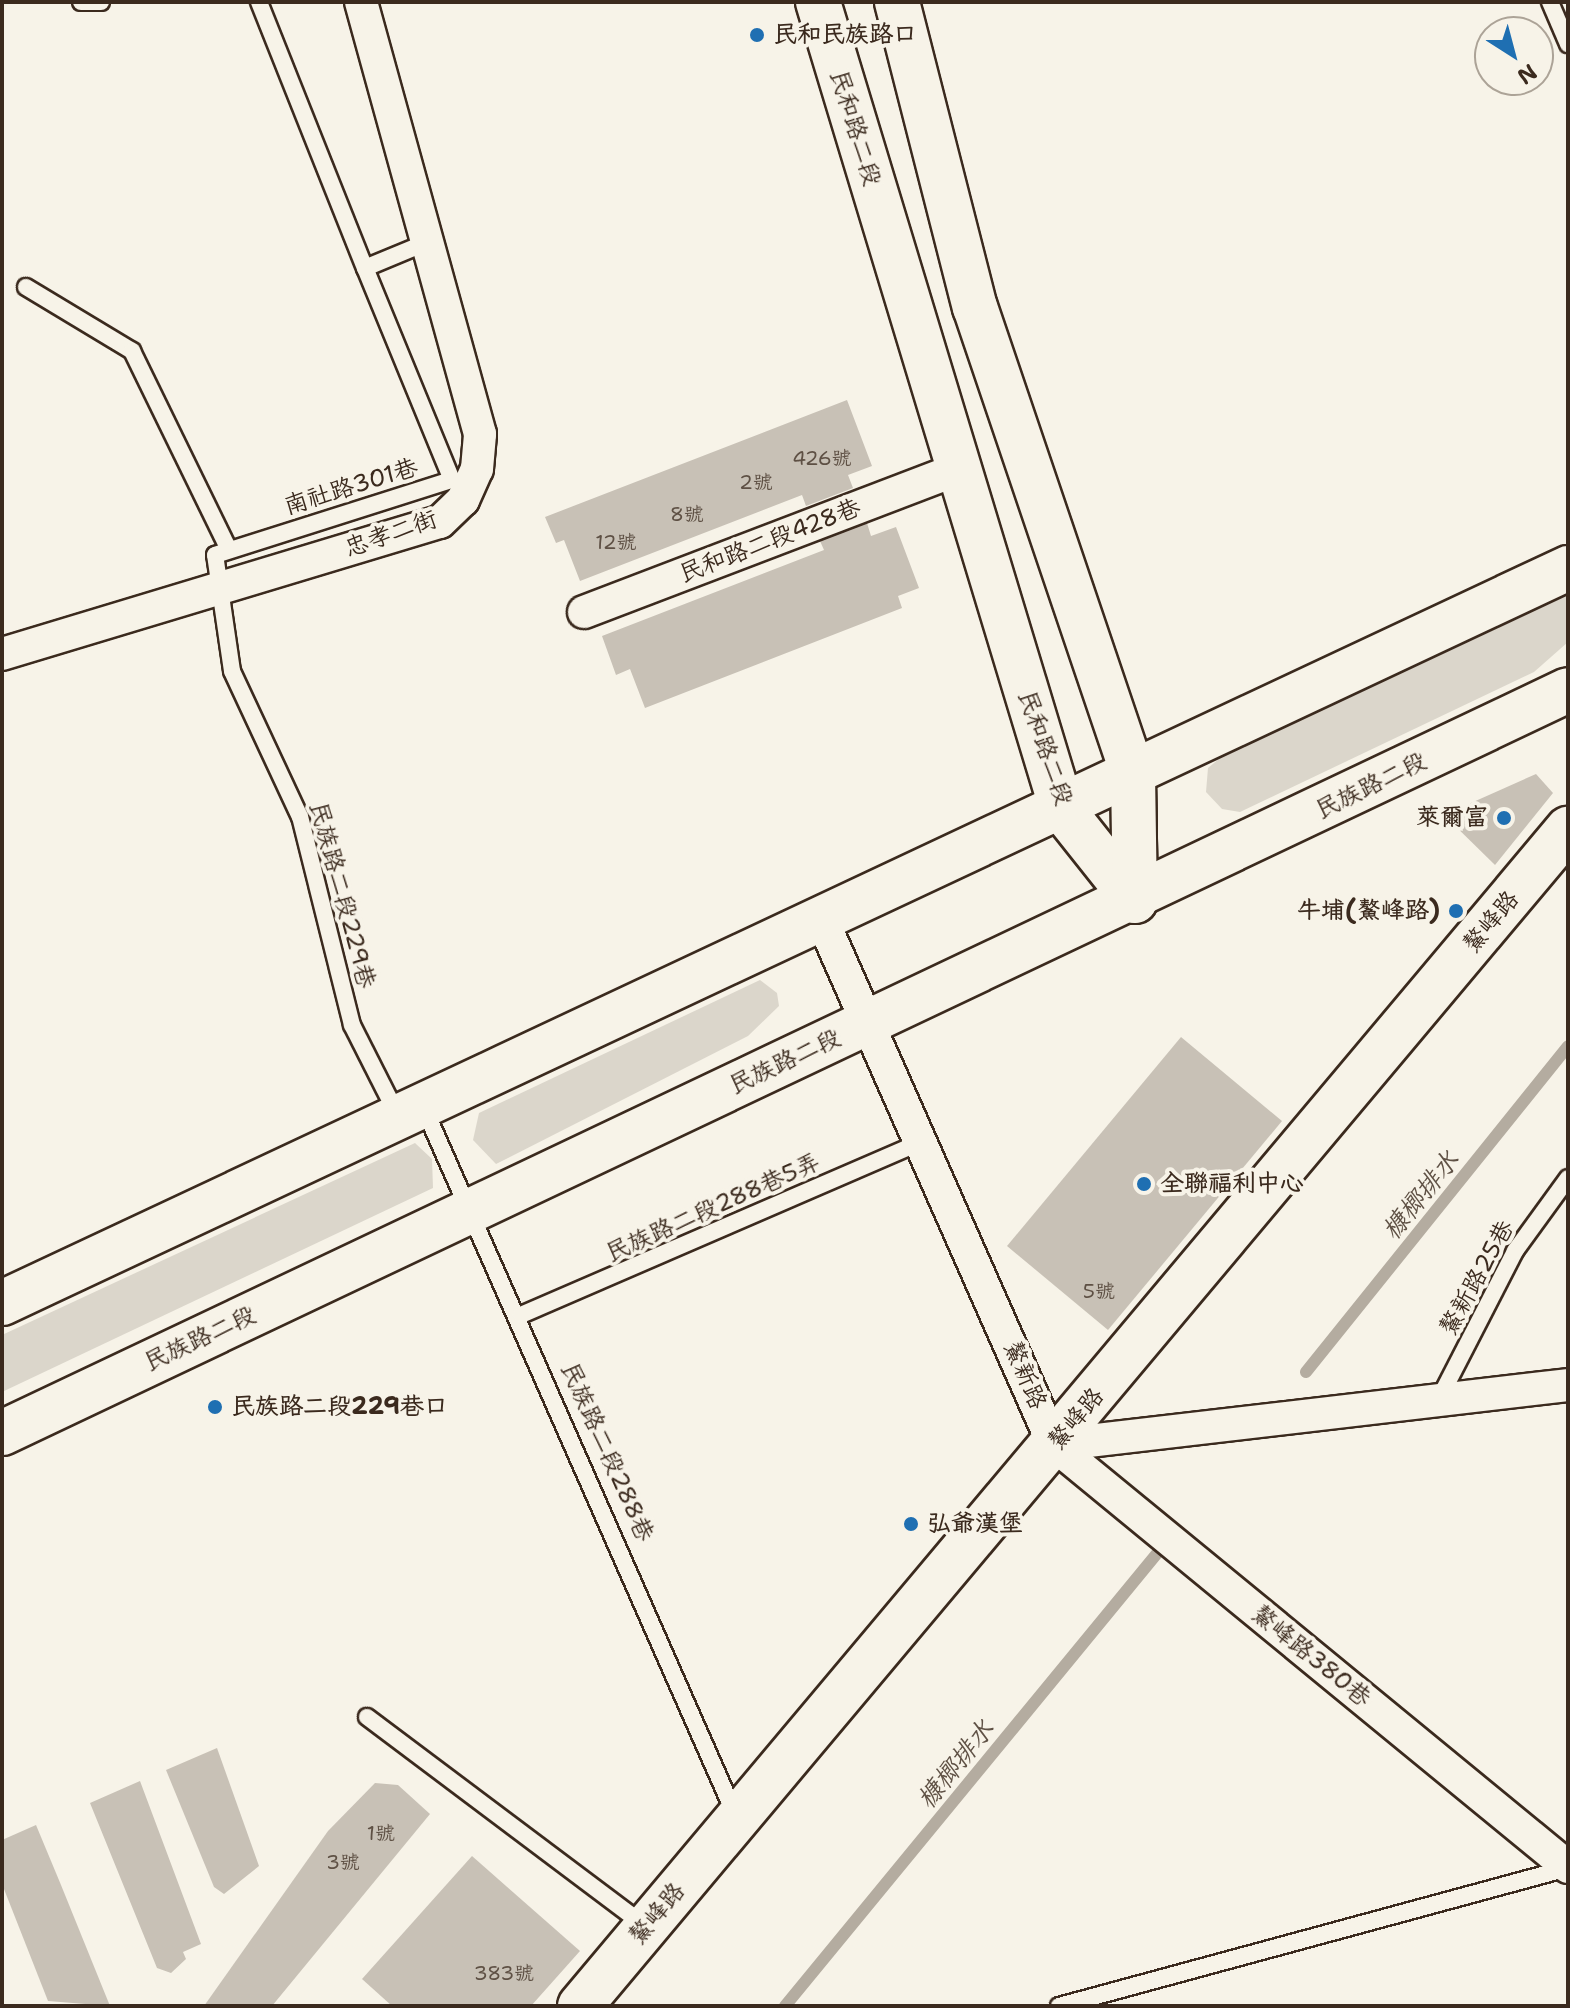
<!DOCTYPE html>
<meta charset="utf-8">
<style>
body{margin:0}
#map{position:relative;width:1570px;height:2008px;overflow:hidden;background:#f7f3e8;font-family:"Shantell Sans","LXGW WenKai TC",sans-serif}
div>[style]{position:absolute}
.green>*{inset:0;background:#dbd6cb}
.stream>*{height:12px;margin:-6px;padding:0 6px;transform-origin:6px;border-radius:6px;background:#b4aca0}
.building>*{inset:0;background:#c8c1b6}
.roads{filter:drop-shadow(2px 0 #3b2a1e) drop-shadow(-2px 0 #3b2a1e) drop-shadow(0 2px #3b2a1e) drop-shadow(0 -2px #3b2a1e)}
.lane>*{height:16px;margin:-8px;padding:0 8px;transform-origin:8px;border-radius:8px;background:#f7f3e8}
.street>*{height:32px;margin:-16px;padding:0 16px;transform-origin:16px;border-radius:16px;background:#f7f3e8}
.secondary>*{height:44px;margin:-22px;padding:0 22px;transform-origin:22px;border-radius:22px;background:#f7f3e8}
.dots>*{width:22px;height:22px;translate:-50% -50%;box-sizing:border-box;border:4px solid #f7f3e8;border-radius:50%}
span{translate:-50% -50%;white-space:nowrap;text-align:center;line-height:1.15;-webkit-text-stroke:8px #f7f3e8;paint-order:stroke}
.number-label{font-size:20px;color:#5e5044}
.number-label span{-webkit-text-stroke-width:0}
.poi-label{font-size:24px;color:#3b2a1e;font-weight:700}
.left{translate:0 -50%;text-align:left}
.right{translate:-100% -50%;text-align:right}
.street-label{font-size:24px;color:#3b2a1e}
.water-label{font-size:26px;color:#5f5145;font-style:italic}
.frame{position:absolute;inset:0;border:4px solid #3b2a1e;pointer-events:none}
.north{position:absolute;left:1474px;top:16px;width:80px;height:80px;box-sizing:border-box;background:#f7f3e8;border:2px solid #aca397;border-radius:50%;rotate:144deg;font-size:22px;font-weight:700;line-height:32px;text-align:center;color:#3b2a1e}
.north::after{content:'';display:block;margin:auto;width:28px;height:36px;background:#1f6fb2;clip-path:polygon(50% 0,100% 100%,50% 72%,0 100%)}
</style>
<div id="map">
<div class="green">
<i style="clip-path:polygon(1568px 595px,1568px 642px,1534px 672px,1240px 812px,1222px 809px,1206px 792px,1208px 768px,1220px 758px)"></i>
<i style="clip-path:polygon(760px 980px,777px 993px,779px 1006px,748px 1036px,496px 1164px,473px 1140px,479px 1113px)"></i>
<i style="clip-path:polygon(415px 1143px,432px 1159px,433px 1188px,2px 1392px,2px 1335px)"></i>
</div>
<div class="stream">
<i style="left:1306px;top:1372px;width:418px;rotate:-51.2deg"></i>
<i style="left:785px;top:2006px;width:589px;rotate:-50.58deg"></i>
</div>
<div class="building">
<i style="clip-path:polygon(847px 400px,872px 466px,848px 475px,853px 488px,806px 506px,802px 495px,580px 581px,564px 540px,556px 543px,545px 517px)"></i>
<i style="clip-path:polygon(867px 523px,871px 536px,896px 527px,919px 588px,898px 596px,902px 608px,645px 708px,630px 669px,616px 675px,602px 636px,824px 550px,820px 541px)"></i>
<i style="clip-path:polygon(1536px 774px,1553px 793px,1495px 865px,1444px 815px)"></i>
<i style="clip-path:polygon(1181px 1037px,1282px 1121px,1108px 1330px,1007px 1246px)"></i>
<i style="clip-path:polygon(217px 1748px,259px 1866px,224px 1894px,214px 1887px,166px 1770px)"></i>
<i style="clip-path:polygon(140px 1781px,201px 1944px,183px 1952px,186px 1959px,171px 1973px,157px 1968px,90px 1803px)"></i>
<i style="clip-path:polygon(375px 1783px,398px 1785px,430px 1814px,272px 2006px,204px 2006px,328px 1831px)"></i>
<i style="clip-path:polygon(36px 1825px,61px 1885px,110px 2006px,48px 2001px,2px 1884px,2px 1840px)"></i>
<i style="clip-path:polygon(472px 1856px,580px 1951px,531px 2006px,392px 2006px,362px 1979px)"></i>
</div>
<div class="roads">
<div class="lane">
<i style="left:81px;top:2px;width:20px"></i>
<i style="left:259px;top:2px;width:286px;rotate:68.3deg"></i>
<i style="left:1550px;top:2px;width:46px;rotate:66.8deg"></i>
<i style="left:26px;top:287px;width:124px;rotate:31.1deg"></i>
<i style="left:132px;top:351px;width:221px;rotate:64deg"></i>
<i style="left:424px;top:1108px;width:771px;rotate:66.23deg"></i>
<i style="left:398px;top:1116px;width:102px;rotate:-116.8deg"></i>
<i style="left:352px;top:1025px;width:214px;rotate:-104deg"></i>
<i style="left:300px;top:817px;width:161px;rotate:-115deg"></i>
<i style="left:232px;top:671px;width:117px;rotate:-98.3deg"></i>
<i style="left:215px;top:555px;width:249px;rotate:-17.6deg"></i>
<i style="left:452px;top:480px;width:229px;rotate:-112.3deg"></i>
<i style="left:365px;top:268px;width:65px;rotate:-22.6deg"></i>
<i style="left:521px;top:1315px;width:439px;rotate:-23.4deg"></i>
<i style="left:1438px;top:1401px;width:169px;rotate:-62.8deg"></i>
<i style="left:1515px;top:1251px;width:90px;rotate:-54deg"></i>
<i style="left:367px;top:1717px;width:348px;rotate:36.9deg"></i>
<i style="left:1059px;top:2006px;width:527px;rotate:-15.17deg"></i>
</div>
<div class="street">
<i style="left:584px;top:612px;width:398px;rotate:-20.9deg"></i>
<i style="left:2px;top:654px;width:457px;rotate:-16.8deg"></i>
<i style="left:440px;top:522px;width:32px;rotate:-44deg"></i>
<i style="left:463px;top:500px;width:34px;rotate:-66deg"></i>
<i style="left:477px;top:469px;width:35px;rotate:-85deg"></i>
<i style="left:480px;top:434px;width:448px;rotate:-105.4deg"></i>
<i style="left:823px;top:922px;width:572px;rotate:66.17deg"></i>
<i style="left:1054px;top:1445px;width:517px;rotate:-6.66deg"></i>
<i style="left:1054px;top:1445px;width:665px;rotate:39.39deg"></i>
</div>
<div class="secondary">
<i style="left:818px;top:2px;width:843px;rotate:73.18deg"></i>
<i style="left:1062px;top:809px;width:117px;rotate:51.6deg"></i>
<i style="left:897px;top:2px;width:315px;rotate:75.7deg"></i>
<i style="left:975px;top:307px;width:494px;rotate:71.3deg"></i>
<i style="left:1133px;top:775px;width:126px;rotate:89.1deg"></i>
<i style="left:2px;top:1303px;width:1730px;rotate:-25.14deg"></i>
<i style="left:2px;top:1433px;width:1733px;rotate:-25.38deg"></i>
<i style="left:580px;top:2006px;width:1537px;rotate:-49.99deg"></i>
</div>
</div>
<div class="dots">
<i style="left:757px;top:35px;background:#1f6fb2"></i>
<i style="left:1504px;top:818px;background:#1f6fb2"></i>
<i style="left:1456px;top:911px;background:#1f6fb2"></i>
<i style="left:1144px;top:1184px;background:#1f6fb2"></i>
<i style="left:215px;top:1407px;background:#1f6fb2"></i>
<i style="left:911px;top:1524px;background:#1f6fb2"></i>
</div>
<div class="number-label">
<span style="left:822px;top:458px">426號</span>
<span style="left:756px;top:482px">2號</span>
<span style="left:687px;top:514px">8號</span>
<span style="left:616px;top:542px">12號</span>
<span style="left:1099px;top:1291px">5號</span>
<span style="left:381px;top:1833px">1號</span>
<span style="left:343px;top:1862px">3號</span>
<span style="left:504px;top:1973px">383號</span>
</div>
<div class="poi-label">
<span class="left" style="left:773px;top:35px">民和民族路口</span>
<span class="right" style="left:1488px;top:818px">萊爾富</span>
<span class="right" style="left:1440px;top:911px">牛埔(鰲峰路)</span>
<span class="left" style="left:1160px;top:1184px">全聯福利中心</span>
<span class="left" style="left:231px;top:1407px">民族路二段229巷口</span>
<span class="left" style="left:927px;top:1524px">弘爺漢堡</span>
</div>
<div class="street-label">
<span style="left:855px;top:128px;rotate:73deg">民和路二段</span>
<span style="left:351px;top:487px;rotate:-17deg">南社路301巷</span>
<span style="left:391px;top:534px;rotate:-19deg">忠孝二街</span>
<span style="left:770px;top:541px;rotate:-21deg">民和路二段428巷</span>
<span style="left:1045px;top:748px;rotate:71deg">民和路二段</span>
<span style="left:1371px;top:786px;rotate:-26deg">民族路二段</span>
<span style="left:342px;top:895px;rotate:75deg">民族路二段229巷</span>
<span style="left:1491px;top:922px;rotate:-50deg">鰲峰路</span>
<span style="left:785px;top:1062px;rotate:-25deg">民族路二段</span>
<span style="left:713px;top:1208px;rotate:-24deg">民族路二段288巷5弄</span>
<span style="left:1477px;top:1278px;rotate:-61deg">鰲新路25巷</span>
<span style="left:200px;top:1339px;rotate:-25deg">民族路二段</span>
<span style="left:1025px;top:1375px;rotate:67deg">鰲新路</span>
<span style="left:1076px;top:1419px;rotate:-50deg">鰲峰路</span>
<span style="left:607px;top:1452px;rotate:66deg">民族路二段288巷</span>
<span style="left:1311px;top:1656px;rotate:39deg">鰲峰路380巷</span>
<span style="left:657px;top:1914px;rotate:-50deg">鰲峰路</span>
</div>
<div class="water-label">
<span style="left:1420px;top:1195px;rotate:-51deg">槺榔排水</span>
<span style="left:955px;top:1764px;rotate:-51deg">槺榔排水</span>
</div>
<div class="frame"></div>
<div class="north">N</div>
</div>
